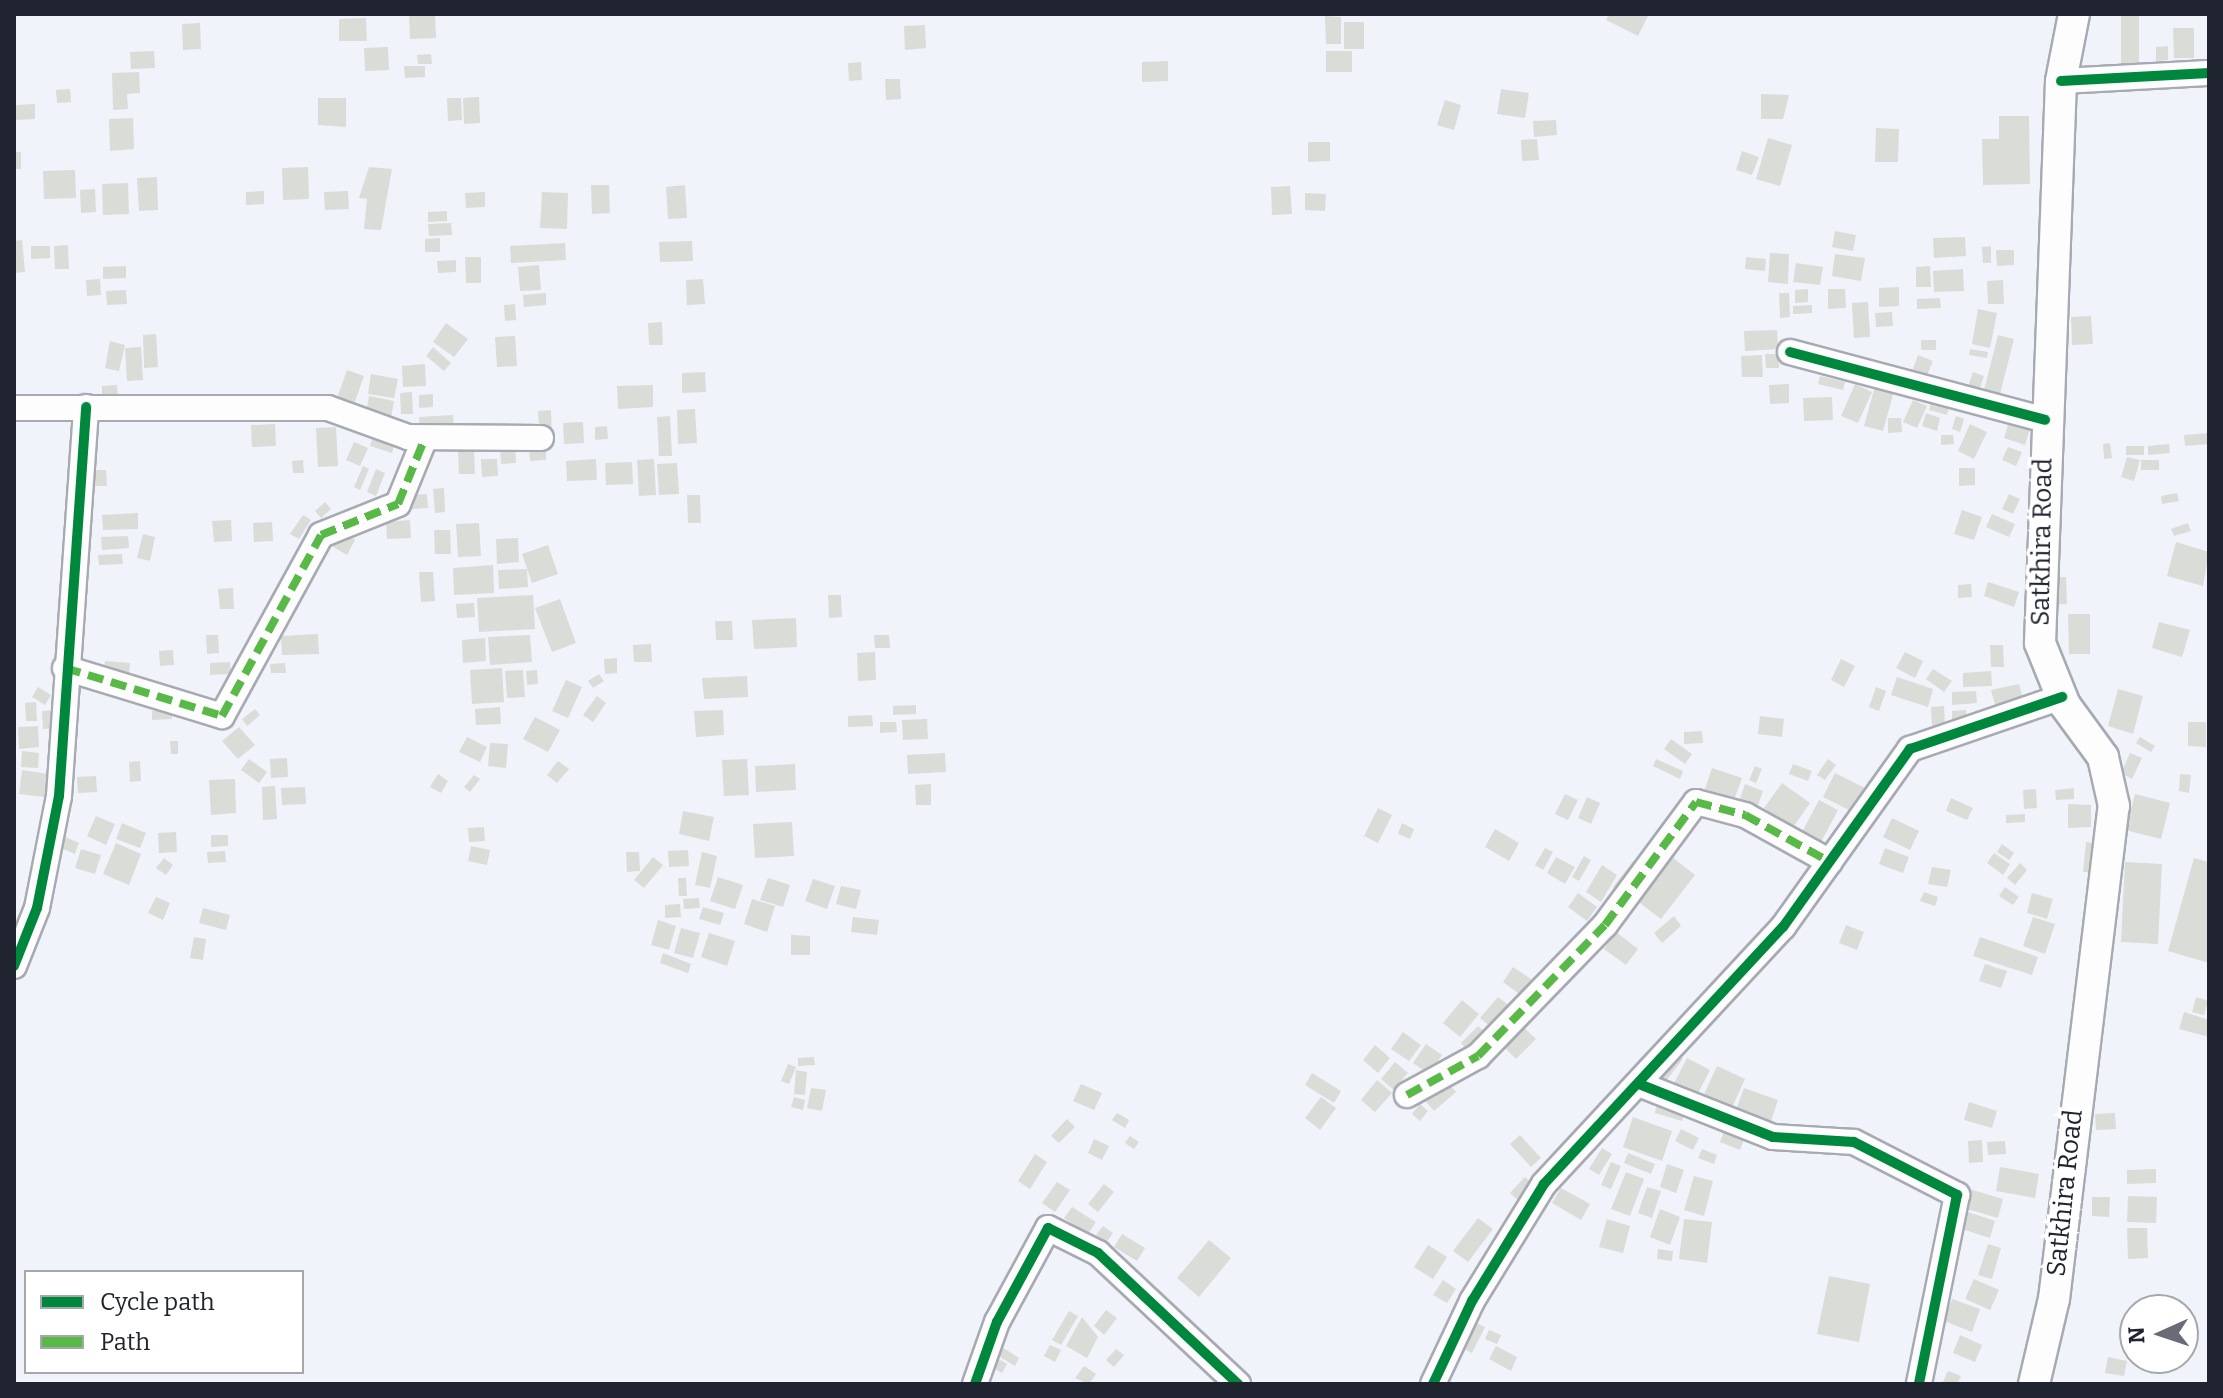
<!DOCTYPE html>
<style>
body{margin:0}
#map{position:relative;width:2223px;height:1398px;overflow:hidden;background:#f0f3fa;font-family:Bitter,serif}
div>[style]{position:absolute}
.building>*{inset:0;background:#dadcd8}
.roads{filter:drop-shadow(2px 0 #a7aab3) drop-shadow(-2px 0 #a7aab3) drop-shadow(0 2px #a7aab3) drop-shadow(0 -2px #a7aab3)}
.minor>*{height:24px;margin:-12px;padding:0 12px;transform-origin:12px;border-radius:12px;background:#fdfdfe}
.major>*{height:30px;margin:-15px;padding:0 15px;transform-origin:15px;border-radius:15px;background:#fdfdfe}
.quiet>*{height:8px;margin-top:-4px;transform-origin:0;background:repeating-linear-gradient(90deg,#58b947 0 16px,transparent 0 24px)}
.cycleway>*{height:10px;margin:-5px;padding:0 5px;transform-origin:5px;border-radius:5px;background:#00873e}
span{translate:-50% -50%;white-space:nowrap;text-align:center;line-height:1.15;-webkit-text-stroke:7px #fff;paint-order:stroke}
.street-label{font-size:26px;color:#202430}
.frame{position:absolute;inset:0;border:16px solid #202430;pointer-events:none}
.legend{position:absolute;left:24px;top:1270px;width:280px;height:104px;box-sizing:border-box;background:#fff;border:2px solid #a6a7ac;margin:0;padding:10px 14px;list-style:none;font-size:24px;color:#202430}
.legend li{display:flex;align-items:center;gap:16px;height:40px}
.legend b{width:40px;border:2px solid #a6a7ac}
.north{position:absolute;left:2119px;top:1294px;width:80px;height:80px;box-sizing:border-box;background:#fff;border:2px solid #a6a7ac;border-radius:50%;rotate:267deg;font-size:22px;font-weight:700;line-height:32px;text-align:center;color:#202430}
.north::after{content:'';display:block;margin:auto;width:28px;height:36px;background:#696c77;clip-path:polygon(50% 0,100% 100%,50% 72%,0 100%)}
</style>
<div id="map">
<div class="building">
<i style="clip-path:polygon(1609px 14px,1649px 14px,1638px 36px,1606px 20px)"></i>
<i style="clip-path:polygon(2121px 14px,2139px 14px,2139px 66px,2121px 66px)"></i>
<i style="clip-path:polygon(409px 15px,435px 15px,436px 38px,410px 39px)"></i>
<i style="clip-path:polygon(1325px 16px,1341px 17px,1341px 44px,1326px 44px)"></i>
<i style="clip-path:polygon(366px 18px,367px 41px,339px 41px,339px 19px)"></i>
<i style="clip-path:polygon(1344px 22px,1364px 22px,1364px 49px,1344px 49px)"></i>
<i style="clip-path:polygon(200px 23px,201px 49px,183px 50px,182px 24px)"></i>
<i style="clip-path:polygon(925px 25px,926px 48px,905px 50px,904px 26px)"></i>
<i style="clip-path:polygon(2173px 28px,2194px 28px,2194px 58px,2174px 58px)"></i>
<i style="clip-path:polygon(2168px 46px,2168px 60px,2156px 61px,2156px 47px)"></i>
<i style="clip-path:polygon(388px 47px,389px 70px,365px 71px,364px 48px)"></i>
<i style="clip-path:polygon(154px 51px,155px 68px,131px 69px,130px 52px)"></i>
<i style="clip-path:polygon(1326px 51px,1352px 51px,1352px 72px,1326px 72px)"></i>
<i style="clip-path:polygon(431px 54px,432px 64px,418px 64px,417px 55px)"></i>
<i style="clip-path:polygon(1168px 61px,1168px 81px,1142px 82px,1142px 62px)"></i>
<i style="clip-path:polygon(861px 62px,862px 80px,849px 81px,848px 63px)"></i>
<i style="clip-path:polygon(404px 66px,425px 66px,425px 77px,405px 78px)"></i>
<i style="clip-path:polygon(139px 72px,140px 93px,127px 94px,128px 109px,113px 110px,112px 73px)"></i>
<i style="clip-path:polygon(885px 79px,900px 79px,901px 99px,886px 100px)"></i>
<i style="clip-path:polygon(70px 89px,71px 102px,57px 103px,56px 90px)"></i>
<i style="clip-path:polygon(1501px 89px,1529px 93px,1525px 118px,1497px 114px)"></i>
<i style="clip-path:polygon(1761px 94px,1789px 95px,1783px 119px,1761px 119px)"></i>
<i style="clip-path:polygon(479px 97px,480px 123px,464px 124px,463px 98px)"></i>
<i style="clip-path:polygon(318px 98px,346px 98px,346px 127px,318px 125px)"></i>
<i style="clip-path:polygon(447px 98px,461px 98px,462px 120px,448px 121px)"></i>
<i style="clip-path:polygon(1445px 100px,1461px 105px,1454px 130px,1437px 125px)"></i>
<i style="clip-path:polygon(35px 104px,35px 119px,14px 120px,14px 105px)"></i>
<i style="clip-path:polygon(1999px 116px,2029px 116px,2030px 184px,1983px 185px,1982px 139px,1999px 139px)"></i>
<i style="clip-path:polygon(133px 118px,134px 149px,110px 151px,109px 119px)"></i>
<i style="clip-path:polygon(1556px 120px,1557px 135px,1534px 137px,1533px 121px)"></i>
<i style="clip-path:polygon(1876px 128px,1899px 129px,1898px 162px,1875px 162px)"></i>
<i style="clip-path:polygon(1768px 138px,1792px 145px,1780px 186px,1756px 179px)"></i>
<i style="clip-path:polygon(1537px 139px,1539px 160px,1522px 161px,1521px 140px)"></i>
<i style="clip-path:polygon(1308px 142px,1330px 142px,1330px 161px,1308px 162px)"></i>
<i style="clip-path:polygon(1742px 151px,1759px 157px,1752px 175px,1736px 170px)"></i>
<i style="clip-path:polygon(14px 152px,21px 152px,21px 169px,14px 169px)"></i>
<i style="clip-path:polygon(308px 167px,309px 199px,283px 200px,282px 168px)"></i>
<i style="clip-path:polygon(369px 167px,392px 169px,381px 230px,364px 229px,367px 199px,359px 198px)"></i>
<i style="clip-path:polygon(75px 170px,76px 198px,44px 199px,43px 171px)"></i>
<i style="clip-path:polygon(157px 177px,158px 210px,139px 211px,137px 178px)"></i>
<i style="clip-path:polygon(128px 183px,129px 214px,103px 215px,102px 184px)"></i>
<i style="clip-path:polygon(591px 185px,609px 185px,610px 213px,592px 214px)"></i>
<i style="clip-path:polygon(685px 185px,687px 218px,668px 219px,666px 187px)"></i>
<i style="clip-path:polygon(1290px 186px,1292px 214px,1272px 215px,1271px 187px)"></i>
<i style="clip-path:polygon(95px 189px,96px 212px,81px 213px,80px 190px)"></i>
<i style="clip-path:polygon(264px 191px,264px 204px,246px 205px,246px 192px)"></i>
<i style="clip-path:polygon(348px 191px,349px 209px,325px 210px,324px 192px)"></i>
<i style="clip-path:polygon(485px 192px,485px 207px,466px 208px,465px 193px)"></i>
<i style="clip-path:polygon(542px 192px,568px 193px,567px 229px,540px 228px)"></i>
<i style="clip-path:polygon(1305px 193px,1326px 194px,1325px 211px,1305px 210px)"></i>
<i style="clip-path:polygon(447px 211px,447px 221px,428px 222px,428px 212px)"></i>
<i style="clip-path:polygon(451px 223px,452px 235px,429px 236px,428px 224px)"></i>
<i style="clip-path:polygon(1835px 231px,1856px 235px,1853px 251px,1832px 247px)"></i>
<i style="clip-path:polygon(1965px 237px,1966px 256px,1934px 258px,1933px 238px)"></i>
<i style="clip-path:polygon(440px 238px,440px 252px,425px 252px,425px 239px)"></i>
<i style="clip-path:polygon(22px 240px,25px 272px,14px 273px,14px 241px)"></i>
<i style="clip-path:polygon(692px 241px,693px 261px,660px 262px,659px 242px)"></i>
<i style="clip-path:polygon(565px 243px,566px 260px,511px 263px,510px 246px)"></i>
<i style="clip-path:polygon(68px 245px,69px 269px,55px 269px,54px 246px)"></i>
<i style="clip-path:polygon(31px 246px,50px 246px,50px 258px,31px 259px)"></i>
<i style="clip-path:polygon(1991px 246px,1991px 263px,1983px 263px,1982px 247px)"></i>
<i style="clip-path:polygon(1996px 250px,2014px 250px,2014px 265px,1997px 266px)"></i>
<i style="clip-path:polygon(1770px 253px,1789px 254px,1788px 284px,1768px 282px)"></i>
<i style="clip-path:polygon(1835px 254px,1865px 258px,1861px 281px,1832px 276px)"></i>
<i style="clip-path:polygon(465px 257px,481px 257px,481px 283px,466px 283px)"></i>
<i style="clip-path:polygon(1746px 257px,1766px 259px,1765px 271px,1745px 269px)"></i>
<i style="clip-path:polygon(456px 260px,456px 272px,438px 273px,437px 261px)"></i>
<i style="clip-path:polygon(1796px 263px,1823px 267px,1820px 285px,1793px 282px)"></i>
<i style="clip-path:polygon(539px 265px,541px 290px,520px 291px,518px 267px)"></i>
<i style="clip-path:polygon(126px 266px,126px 278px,103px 279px,103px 267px)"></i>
<i style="clip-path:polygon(1930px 266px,1931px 287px,1916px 287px,1916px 267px)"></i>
<i style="clip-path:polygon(1963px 269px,1964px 291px,1934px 292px,1933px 271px)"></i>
<i style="clip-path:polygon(100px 279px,101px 295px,87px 296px,86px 280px)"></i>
<i style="clip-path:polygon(703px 279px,705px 304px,687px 305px,686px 280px)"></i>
<i style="clip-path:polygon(2003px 280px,2004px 304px,1988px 304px,1987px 281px)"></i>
<i style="clip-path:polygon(1899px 287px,1899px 306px,1879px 307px,1879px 288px)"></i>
<i style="clip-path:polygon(1808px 289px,1808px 302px,1795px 303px,1795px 290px)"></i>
<i style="clip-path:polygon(1828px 289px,1845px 289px,1846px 308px,1828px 309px)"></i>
<i style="clip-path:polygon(126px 290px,127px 304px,107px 305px,106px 291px)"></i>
<i style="clip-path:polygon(546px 293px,546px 305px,524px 307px,523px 295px)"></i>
<i style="clip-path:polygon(1779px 293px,1789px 293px,1790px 317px,1780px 318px)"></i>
<i style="clip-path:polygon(1940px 298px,1941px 308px,1917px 309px,1917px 299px)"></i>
<i style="clip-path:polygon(1868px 302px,1870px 337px,1854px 338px,1852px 303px)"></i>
<i style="clip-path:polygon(515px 304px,516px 320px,505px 321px,504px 305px)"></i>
<i style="clip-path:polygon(1812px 305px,1812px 313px,1793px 314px,1793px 306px)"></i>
<i style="clip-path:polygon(1978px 309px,1997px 313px,1990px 348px,1972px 344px)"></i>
<i style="clip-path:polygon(1892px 312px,1893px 326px,1876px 327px,1875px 313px)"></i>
<i style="clip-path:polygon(2091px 316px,2093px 344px,2072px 345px,2071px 317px)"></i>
<i style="clip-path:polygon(662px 322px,663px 345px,649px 345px,648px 323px)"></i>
<i style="clip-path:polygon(446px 323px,468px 339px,454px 357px,433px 342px)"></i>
<i style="clip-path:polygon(1777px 330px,1778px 349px,1745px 351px,1744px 331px)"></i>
<i style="clip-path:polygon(156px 334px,158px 367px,144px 368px,143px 335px)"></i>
<i style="clip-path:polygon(1998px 335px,2014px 339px,2000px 394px,1984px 390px)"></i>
<i style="clip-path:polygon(515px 336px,517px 366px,497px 367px,495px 337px)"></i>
<i style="clip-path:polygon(1921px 340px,1936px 340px,1936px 350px,1921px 350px)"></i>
<i style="clip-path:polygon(110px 341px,125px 345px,119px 371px,105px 368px)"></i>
<i style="clip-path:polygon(141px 347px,143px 380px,127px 381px,125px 348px)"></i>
<i style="clip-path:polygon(433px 347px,451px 363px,444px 371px,426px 356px)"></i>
<i style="clip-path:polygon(1970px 349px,1988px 352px,1987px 358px,1969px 355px)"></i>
<i style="clip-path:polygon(1765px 354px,1778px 354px,1779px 368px,1766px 368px)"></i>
<i style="clip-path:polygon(1762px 355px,1763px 377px,1742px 377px,1741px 356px)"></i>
<i style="clip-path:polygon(1918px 355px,1933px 361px,1923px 385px,1909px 380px)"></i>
<i style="clip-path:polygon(425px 364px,426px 386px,403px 387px,402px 366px)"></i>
<i style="clip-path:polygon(347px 370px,364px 376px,352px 410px,335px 404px)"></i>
<i style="clip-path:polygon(705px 372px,706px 392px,682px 393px,682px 373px)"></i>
<i style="clip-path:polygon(1973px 372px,1984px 376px,1979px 391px,1968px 387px)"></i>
<i style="clip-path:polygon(371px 374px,398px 379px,394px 398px,368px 394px)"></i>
<i style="clip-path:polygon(1820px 376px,1845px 382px,1843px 390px,1818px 384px)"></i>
<i style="clip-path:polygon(1877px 379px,1896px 384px,1883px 431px,1864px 426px)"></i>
<i style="clip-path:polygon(1789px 384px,1789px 403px,1770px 404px,1769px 385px)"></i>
<i style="clip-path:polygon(1855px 384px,1872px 392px,1858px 423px,1841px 416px)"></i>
<i style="clip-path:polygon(117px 385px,118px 398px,102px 399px,102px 386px)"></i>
<i style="clip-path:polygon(653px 385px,653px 407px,618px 409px,617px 386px)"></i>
<i style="clip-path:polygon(412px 392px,413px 414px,401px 414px,400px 393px)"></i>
<i style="clip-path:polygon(433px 394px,433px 407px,419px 408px,419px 395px)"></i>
<i style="clip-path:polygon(369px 396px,394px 401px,391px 418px,366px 413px)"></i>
<i style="clip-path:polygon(1832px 397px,1833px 420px,1804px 421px,1803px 398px)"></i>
<i style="clip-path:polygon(1932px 399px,1950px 404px,1947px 415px,1929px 410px)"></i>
<i style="clip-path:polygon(1913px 400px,1927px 406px,1917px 428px,1903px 422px)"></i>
<i style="clip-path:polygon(695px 409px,697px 443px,678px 444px,677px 410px)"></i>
<i style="clip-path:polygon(551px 410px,552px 439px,540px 439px,538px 411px)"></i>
<i style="clip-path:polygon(1926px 413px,1940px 418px,1937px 431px,1922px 426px)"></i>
<i style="clip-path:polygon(453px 415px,454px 430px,420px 432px,419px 417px)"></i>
<i style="clip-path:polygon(670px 416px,672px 456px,659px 456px,657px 417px)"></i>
<i style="clip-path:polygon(1956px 416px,1964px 419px,1960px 432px,1952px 429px)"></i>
<i style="clip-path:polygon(1888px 418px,1901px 418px,1902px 432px,1888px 433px)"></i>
<i style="clip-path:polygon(583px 422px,584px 443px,564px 444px,563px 423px)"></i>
<i style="clip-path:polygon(2009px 422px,2030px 429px,2025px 445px,2004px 438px)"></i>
<i style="clip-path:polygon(275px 424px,276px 446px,252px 447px,251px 425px)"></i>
<i style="clip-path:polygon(1970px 424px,1987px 432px,1974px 459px,1958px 451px)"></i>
<i style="clip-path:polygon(607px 426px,608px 439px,595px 440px,595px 427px)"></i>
<i style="clip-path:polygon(336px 427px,338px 466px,318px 467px,316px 428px)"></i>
<i style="clip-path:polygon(2209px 433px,2209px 444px,2185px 446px,2184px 435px)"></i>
<i style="clip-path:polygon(1941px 435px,1953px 435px,1954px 444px,1941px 445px)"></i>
<i style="clip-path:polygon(373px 436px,395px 443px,392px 453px,370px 446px)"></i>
<i style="clip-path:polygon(354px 442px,368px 448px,360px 466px,346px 460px)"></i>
<i style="clip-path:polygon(2110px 443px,2112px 458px,2104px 459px,2103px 444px)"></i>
<i style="clip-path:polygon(515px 444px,516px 463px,501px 464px,500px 445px)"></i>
<i style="clip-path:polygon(2169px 444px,2170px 453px,2148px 455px,2148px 446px)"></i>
<i style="clip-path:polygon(529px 446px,546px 446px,546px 460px,530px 461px)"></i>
<i style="clip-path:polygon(2126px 446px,2144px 446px,2144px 455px,2126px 455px)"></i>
<i style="clip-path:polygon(2008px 447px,2022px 452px,2016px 466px,2002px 460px)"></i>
<i style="clip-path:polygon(474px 448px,475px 474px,459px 474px,458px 449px)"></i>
<i style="clip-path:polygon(2127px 457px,2140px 460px,2134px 481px,2121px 477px)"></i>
<i style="clip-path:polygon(481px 459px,497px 459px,498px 476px,482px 477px)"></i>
<i style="clip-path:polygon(596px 459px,597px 480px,567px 481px,566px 461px)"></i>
<i style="clip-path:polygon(654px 459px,656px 495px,639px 496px,637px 460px)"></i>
<i style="clip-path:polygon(303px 460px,304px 473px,293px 473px,292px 461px)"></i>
<i style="clip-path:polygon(2141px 460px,2159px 460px,2159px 470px,2141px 470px)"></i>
<i style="clip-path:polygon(632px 462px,633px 484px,606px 485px,605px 463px)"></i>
<i style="clip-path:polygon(677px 463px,679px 494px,659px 495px,657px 464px)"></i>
<i style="clip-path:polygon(363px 466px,369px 469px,360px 490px,354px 487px)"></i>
<i style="clip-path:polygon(1959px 468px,1975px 468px,1975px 485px,1959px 486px)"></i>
<i style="clip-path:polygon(376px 469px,385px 473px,376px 496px,367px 492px)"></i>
<i style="clip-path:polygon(93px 470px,106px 470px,107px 486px,94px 486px)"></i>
<i style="clip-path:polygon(444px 488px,445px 512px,435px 513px,433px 489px)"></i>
<i style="clip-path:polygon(2177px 493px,2179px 501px,2162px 504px,2161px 496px)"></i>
<i style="clip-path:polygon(427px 494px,428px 508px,412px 509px,411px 495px)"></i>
<i style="clip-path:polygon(2009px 494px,2020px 499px,2013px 514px,2002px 509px)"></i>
<i style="clip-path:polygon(687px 495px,700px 495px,701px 523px,688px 523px)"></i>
<i style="clip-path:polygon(325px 502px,331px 509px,321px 518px,315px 511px)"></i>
<i style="clip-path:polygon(1962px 510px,1982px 517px,1974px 540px,1954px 534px)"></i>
<i style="clip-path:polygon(138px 513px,138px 529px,103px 530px,102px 515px)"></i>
<i style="clip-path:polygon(1992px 514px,2015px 524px,2009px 537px,1986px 527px)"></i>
<i style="clip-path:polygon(303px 515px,311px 520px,299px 539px,290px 534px)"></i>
<i style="clip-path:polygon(231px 520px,232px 541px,214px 542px,212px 521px)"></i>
<i style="clip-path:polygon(410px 520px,411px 538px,387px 539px,386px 522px)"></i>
<i style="clip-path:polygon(272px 522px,273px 541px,254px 542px,253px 523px)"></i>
<i style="clip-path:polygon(479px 523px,481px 556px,458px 557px,456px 524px)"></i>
<i style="clip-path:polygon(2188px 523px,2191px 531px,2174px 536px,2171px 529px)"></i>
<i style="clip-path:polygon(434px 530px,450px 530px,451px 554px,435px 554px)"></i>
<i style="clip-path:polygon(341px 531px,355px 540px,347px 555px,332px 546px)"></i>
<i style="clip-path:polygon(143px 534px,155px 537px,150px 561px,137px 558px)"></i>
<i style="clip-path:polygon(128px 536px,129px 548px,102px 550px,101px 537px)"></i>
<i style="clip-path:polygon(518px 538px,519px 562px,497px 564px,496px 539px)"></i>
<i style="clip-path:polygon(2176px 542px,2209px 552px,2203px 586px,2167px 576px)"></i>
<i style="clip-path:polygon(548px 545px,558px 574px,532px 583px,522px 554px)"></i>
<i style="clip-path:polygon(122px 554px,123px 564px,99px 565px,98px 555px)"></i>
<i style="clip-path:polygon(493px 565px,494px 593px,454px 595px,453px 568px)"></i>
<i style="clip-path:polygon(527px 569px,528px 587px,499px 589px,498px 570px)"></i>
<i style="clip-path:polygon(419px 572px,433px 572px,435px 601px,421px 602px)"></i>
<i style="clip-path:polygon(2066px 577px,2067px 604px,2046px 605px,2045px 578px)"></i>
<i style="clip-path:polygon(1988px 582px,2019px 592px,2014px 607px,1984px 596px)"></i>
<i style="clip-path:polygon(1971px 584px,1972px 597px,1958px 598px,1958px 585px)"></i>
<i style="clip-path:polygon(233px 588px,234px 609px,220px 609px,218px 589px)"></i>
<i style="clip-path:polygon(533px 595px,535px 629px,479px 632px,477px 598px)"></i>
<i style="clip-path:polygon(828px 595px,841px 595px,842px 617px,829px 618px)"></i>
<i style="clip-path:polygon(560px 599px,576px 643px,552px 652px,535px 608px)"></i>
<i style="clip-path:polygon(474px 603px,475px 617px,457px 618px,456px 604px)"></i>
<i style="clip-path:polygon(2068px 614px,2090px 614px,2090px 654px,2069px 654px)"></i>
<i style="clip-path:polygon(796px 618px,797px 647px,754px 649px,752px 620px)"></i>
<i style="clip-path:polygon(715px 621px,732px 621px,733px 640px,716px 640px)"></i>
<i style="clip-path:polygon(2159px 622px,2190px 630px,2182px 657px,2152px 648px)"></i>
<i style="clip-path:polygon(318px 634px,319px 654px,282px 655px,281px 636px)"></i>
<i style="clip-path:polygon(206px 635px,218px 635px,219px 653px,207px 654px)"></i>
<i style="clip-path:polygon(530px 635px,532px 662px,490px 665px,488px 637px)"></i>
<i style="clip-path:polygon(874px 635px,889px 635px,890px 648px,875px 648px)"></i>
<i style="clip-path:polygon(485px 638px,486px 661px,463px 663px,462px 640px)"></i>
<i style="clip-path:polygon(651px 644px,652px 662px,634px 662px,633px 645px)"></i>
<i style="clip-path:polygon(1990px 645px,2003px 645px,2004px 667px,1991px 667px)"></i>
<i style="clip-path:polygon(173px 650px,174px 665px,160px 666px,159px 651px)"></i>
<i style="clip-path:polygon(875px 652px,876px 680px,858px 681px,857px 653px)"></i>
<i style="clip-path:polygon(1905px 652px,1923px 661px,1915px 678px,1896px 668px)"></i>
<i style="clip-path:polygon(617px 658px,617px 673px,605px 674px,604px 659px)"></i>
<i style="clip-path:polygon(1841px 659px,1855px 666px,1844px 687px,1831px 680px)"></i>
<i style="clip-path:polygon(105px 661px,130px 663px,129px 678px,103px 675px)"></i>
<i style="clip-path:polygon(230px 662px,231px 674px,210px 675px,210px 663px)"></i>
<i style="clip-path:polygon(285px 663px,286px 673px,271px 673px,270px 664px)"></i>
<i style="clip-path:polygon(502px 668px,504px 702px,472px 704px,470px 670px)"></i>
<i style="clip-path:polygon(1933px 669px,1952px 681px,1944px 692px,1926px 679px)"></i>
<i style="clip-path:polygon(523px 670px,525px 697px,507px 698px,505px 671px)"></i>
<i style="clip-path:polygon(537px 670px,538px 684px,527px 685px,526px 671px)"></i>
<i style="clip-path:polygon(1991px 671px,1992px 686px,1963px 687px,1963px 673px)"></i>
<i style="clip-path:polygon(599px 674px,604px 681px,593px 688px,588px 681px)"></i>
<i style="clip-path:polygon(747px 676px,748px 697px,704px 699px,702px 678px)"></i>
<i style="clip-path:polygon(1897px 677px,1933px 689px,1928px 707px,1891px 695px)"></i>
<i style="clip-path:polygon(566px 680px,582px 687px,568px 718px,552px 711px)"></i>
<i style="clip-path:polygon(2019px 684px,2023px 699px,1995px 705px,1991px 690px)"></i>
<i style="clip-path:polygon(38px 687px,51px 695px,45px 705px,32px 697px)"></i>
<i style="clip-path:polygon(1876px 687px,1886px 691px,1879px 711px,1869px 707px)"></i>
<i style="clip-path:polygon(2118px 689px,2143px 696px,2133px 734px,2108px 726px)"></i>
<i style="clip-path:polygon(1976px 691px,1977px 703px,1952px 705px,1952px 692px)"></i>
<i style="clip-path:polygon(597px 696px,606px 703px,593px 722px,583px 715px)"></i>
<i style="clip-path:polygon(36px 702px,37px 721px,26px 721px,25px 703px)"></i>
<i style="clip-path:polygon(916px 705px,916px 714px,893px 715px,893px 706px)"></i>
<i style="clip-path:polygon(1944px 706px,1945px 726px,1932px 726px,1931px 707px)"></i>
<i style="clip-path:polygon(500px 707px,501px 724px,476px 725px,475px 709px)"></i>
<i style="clip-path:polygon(255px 709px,260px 715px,247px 726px,242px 719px)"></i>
<i style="clip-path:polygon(57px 710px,58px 728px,43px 729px,42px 711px)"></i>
<i style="clip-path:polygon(172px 710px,172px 719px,152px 720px,152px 711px)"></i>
<i style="clip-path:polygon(723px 710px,724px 735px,696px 737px,694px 711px)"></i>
<i style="clip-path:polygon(1966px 710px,1967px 720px,1952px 721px,1952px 711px)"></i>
<i style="clip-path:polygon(872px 715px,873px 726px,848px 727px,848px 716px)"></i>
<i style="clip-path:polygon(1760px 716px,1784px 719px,1782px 737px,1758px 734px)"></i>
<i style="clip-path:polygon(535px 717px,560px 730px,548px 752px,523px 739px)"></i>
<i style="clip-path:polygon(927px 719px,928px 739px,903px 740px,902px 720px)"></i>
<i style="clip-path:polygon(880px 722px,896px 722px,897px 732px,880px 733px)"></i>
<i style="clip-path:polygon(2188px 722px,2206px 722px,2206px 747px,2188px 746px)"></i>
<i style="clip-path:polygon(38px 726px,39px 747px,19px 749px,18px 727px)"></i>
<i style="clip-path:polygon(239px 727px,255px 745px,238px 759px,222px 741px)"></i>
<i style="clip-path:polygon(1702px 731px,1703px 743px,1684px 744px,1684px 732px)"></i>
<i style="clip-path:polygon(467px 737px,487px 747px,480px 762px,459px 752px)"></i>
<i style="clip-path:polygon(2140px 737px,2155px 746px,2151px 752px,2136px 743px)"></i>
<i style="clip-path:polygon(1671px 739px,1692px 754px,1685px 764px,1664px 749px)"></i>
<i style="clip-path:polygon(170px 741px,178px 741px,178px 754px,171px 754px)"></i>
<i style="clip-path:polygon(490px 743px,508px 744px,506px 768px,488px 766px)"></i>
<i style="clip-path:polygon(22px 751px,39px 753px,38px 768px,21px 767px)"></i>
<i style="clip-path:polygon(945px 753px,946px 772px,908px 774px,907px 755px)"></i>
<i style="clip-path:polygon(2130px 753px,2142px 758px,2132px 779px,2121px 773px)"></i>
<i style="clip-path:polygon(287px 758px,288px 777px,271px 778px,270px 759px)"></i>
<i style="clip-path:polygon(249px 759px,267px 772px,259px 783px,241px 770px)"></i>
<i style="clip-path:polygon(747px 759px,749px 795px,724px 796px,722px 760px)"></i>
<i style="clip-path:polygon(1656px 759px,1683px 771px,1680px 779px,1653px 766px)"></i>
<i style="clip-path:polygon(1828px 759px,1836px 765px,1825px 780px,1817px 775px)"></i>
<i style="clip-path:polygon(140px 761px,141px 781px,130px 782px,129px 762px)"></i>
<i style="clip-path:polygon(558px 761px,569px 769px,557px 783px,547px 775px)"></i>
<i style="clip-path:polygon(795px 764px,796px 790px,756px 792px,755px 766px)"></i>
<i style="clip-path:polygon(1793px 764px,1812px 771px,1808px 781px,1789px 774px)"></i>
<i style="clip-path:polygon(1755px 766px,1762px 769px,1756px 783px,1749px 780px)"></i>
<i style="clip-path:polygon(1712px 768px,1742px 778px,1731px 808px,1702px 798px)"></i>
<i style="clip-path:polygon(22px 770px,48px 774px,45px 797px,19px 794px)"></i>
<i style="clip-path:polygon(1835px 773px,1865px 788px,1853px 812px,1823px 797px)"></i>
<i style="clip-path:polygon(438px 774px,448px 781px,441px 793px,430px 787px)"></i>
<i style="clip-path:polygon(2180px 774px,2191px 775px,2189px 793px,2179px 791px)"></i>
<i style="clip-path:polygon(474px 775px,480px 779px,470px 792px,464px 787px)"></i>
<i style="clip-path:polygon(96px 776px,97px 792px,78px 793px,77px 777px)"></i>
<i style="clip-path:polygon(235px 779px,236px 813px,211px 815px,209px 780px)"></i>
<i style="clip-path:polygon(1782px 783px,1810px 803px,1792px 829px,1764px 808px)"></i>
<i style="clip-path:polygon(931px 784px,931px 805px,916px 805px,915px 785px)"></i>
<i style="clip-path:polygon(1745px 784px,1763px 791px,1756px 811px,1738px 804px)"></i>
<i style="clip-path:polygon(275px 786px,277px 819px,263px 820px,262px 787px)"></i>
<i style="clip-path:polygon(305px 787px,306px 804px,282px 805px,281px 788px)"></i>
<i style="clip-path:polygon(2074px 788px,2074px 799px,2056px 800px,2055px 790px)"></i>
<i style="clip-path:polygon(2036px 789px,2037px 808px,2024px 809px,2023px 790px)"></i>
<i style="clip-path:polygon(1565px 794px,1578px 800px,1568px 820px,1555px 814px)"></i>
<i style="clip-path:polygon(2135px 794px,2170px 803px,2161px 839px,2125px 830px)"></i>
<i style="clip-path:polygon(1587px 797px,1600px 803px,1591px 824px,1578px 818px)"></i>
<i style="clip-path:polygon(1951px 798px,1973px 808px,1967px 820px,1946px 811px)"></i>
<i style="clip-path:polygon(1819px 800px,1838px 810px,1821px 842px,1802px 832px)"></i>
<i style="clip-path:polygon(2068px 804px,2091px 805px,2091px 827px,2068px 828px)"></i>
<i style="clip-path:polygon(1378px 808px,1392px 815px,1378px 843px,1364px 836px)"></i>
<i style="clip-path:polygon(683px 811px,714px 817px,709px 841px,679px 834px)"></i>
<i style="clip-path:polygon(2025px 814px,2025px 822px,2006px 823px,2006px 815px)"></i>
<i style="clip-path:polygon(96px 816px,115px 824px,106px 845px,87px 836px)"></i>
<i style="clip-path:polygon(1892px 818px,1919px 831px,1910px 850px,1883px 837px)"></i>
<i style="clip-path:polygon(792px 822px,794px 856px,755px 858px,753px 824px)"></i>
<i style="clip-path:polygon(122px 823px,146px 833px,140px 848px,116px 839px)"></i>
<i style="clip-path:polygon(1402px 823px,1414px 829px,1410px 839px,1398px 834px)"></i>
<i style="clip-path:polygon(484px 827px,485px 841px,469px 842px,468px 828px)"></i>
<i style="clip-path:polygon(1495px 829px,1519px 843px,1509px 861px,1485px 847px)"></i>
<i style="clip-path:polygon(176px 832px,177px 852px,159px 853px,158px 833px)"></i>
<i style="clip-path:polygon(61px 835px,79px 843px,75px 854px,56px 846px)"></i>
<i style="clip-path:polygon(211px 835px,228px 835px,228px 846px,211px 847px)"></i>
<i style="clip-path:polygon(2086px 842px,2100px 844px,2098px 873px,2083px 872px)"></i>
<i style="clip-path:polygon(116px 843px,141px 854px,129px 885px,103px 874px)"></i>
<i style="clip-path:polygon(2002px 844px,2014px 853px,2009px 860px,1997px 852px)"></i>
<i style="clip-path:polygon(471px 846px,490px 850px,487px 865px,468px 861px)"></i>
<i style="clip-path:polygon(1545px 848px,1553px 852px,1543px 870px,1535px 865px)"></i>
<i style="clip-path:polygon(1885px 848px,1909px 857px,1903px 873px,1879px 864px)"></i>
<i style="clip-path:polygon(81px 849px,101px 855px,95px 874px,75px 868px)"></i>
<i style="clip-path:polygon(688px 850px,689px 866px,669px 867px,668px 851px)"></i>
<i style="clip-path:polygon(225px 851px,226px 862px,208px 863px,207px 852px)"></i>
<i style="clip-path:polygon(626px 852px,639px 852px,640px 871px,627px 872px)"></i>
<i style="clip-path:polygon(702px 852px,717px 856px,710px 888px,695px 885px)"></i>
<i style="clip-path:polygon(1667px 853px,1695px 875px,1661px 919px,1632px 897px)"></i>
<i style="clip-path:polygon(1994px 853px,2010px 864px,2003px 875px,1987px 863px)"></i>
<i style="clip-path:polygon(1584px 856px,1591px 860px,1579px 881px,1572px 877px)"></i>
<i style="clip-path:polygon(653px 857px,663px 865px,644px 888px,634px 880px)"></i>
<i style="clip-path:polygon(1556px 857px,1575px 867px,1565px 884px,1547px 873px)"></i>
<i style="clip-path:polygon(164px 858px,173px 865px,166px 875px,156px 868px)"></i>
<i style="clip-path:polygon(2194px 858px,2209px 862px,2209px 963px,2168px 951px)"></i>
<i style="clip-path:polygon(1634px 860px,1639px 864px,1619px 891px,1613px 887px)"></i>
<i style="clip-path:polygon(2125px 862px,2162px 864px,2158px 944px,2121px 942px)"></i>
<i style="clip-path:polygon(2020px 863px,2027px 870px,2015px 885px,2007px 878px)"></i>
<i style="clip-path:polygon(1602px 865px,1617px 875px,1601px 902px,1586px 892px)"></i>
<i style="clip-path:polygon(1932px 867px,1951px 870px,1947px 887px,1928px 884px)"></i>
<i style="clip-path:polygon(718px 877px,743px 885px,735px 909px,710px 901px)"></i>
<i style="clip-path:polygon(678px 878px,686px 878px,687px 896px,679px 896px)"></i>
<i style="clip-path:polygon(768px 878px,790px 885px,783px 907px,760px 900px)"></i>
<i style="clip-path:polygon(813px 879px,835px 886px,827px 909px,805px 901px)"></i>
<i style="clip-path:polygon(841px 886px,861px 890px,856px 909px,836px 904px)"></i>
<i style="clip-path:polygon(2005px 887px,2019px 897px,2013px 905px,1999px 896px)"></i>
<i style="clip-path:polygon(1924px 892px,1938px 897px,1935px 906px,1920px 901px)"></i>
<i style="clip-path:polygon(1578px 893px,1597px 907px,1587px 921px,1568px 907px)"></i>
<i style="clip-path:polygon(2032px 893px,2053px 899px,2047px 919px,2027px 913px)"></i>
<i style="clip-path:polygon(156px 897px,170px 903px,163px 920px,148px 913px)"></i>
<i style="clip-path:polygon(699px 898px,700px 908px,684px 909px,683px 899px)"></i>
<i style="clip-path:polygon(752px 899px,775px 906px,767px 932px,744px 924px)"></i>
<i style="clip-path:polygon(680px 904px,681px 917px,665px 918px,665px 905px)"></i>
<i style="clip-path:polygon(703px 907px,724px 913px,720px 925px,699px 919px)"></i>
<i style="clip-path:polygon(203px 908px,230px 915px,226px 930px,199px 923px)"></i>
<i style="clip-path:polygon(1674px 916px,1681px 926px,1662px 943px,1654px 933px)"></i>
<i style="clip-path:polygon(853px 917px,879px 920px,877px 935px,851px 932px)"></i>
<i style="clip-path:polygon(2033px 917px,2055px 924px,2045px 954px,2023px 946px)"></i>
<i style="clip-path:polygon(658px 920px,676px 926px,669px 950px,651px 945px)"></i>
<i style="clip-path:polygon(1846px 925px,1864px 932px,1857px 950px,1839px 943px)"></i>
<i style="clip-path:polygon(681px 928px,700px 933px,693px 958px,674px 953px)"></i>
<i style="clip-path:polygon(1616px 932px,1638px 949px,1626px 965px,1604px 949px)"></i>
<i style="clip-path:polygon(709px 933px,735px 941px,727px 966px,701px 957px)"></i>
<i style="clip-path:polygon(791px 935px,810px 936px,810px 955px,791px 955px)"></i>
<i style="clip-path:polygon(194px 937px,206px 939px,203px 960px,190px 958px)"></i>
<i style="clip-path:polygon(1980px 937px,2038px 957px,2032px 975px,1973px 956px)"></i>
<i style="clip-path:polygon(663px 953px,691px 964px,688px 973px,660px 963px)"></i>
<i style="clip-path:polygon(1985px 964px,2007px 971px,2001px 988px,1979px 981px)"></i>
<i style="clip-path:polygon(1513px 967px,1537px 983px,1526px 999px,1503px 982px)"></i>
<i style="clip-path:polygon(1498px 997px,1511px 1007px,1493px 1029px,1480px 1018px)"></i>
<i style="clip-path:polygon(2196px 997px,2208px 1001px,2204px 1015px,2192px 1012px)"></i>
<i style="clip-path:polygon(1462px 1000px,1479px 1014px,1460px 1037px,1443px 1023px)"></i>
<i style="clip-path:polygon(2184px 1012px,2209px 1020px,2209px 1037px,2179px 1029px)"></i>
<i style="clip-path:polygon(1478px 1026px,1488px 1035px,1470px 1053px,1461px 1043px)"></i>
<i style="clip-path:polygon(1522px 1026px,1536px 1039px,1516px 1059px,1502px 1045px)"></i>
<i style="clip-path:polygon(1403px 1032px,1421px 1045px,1409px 1061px,1391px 1049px)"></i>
<i style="clip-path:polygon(1426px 1044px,1442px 1055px,1429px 1074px,1413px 1063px)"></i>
<i style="clip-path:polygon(1375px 1045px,1390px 1058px,1378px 1073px,1363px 1060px)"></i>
<i style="clip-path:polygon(1675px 1053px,1683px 1059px,1662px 1086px,1655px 1081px)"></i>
<i style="clip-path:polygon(814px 1057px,815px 1065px,798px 1066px,798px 1058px)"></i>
<i style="clip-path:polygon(1687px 1058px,1710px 1070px,1693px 1103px,1670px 1091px)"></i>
<i style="clip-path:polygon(1395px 1062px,1408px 1073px,1394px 1090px,1381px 1079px)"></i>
<i style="clip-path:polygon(788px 1064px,796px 1067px,789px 1084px,781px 1081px)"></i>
<i style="clip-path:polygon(1717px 1066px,1745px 1079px,1729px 1114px,1701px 1101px)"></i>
<i style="clip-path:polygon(796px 1070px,807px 1072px,805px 1095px,794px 1094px)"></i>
<i style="clip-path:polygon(1312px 1073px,1341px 1091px,1334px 1103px,1305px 1085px)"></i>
<i style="clip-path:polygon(1444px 1078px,1456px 1092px,1434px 1111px,1422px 1097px)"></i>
<i style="clip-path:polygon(1377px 1080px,1392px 1093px,1375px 1112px,1361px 1100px)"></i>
<i style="clip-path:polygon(1081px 1084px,1102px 1093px,1094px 1110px,1073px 1101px)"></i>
<i style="clip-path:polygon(811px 1088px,826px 1090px,822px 1111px,807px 1108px)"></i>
<i style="clip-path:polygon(1744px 1088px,1778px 1100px,1768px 1130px,1733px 1118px)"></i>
<i style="clip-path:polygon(794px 1097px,805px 1100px,803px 1110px,791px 1107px)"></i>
<i style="clip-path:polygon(1321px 1097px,1336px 1108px,1320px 1130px,1305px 1118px)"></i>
<i style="clip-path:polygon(1658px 1099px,1686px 1107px,1682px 1121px,1655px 1113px)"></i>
<i style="clip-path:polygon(1969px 1102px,1997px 1111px,1992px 1128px,1964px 1120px)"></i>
<i style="clip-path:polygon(1420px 1104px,1428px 1111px,1420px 1121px,1412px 1114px)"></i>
<i style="clip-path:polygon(1117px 1113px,1129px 1120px,1125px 1128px,1112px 1120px)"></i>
<i style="clip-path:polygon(2115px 1113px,2116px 1129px,2096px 1130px,2095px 1114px)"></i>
<i style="clip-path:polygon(1633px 1117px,1672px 1131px,1662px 1161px,1623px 1147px)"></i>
<i style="clip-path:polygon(1067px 1119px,1075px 1127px,1059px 1143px,1051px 1136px)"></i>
<i style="clip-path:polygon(1727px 1124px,1747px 1132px,1740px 1150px,1720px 1142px)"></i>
<i style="clip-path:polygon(1681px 1129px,1699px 1138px,1693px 1150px,1675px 1141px)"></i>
<i style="clip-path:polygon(1520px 1135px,1541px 1158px,1531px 1167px,1510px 1144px)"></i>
<i style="clip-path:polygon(1130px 1136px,1139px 1142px,1134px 1149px,1125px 1143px)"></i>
<i style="clip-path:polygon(1094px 1139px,1109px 1146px,1102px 1160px,1088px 1153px)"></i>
<i style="clip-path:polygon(1982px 1140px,1983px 1162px,1969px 1163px,1968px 1141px)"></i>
<i style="clip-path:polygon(2005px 1141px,2006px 1154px,1988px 1155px,1987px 1142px)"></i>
<i style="clip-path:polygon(1602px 1148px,1612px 1154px,1599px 1175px,1589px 1169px)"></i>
<i style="clip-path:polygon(1702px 1149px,1717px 1155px,1714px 1164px,1698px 1158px)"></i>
<i style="clip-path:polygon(1628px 1153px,1655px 1164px,1651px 1174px,1624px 1163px)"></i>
<i style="clip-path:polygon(1035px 1154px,1047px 1162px,1030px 1189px,1018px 1181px)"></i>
<i style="clip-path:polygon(1611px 1162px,1621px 1166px,1611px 1189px,1601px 1185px)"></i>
<i style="clip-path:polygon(1667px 1164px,1684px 1170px,1676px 1193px,1660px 1187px)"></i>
<i style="clip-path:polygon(2000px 1167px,2039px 1174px,2035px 1198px,1996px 1191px)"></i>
<i style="clip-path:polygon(2156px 1169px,2156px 1183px,2127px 1184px,2127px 1170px)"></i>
<i style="clip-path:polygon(1626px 1172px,1644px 1179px,1630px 1216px,1611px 1209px)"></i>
<i style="clip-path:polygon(1694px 1176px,1713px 1181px,1704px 1216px,1684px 1210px)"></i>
<i style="clip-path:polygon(1525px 1177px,1534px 1185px,1519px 1201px,1510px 1193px)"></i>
<i style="clip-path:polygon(1057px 1182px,1070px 1190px,1055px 1212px,1042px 1203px)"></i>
<i style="clip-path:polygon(1104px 1184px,1114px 1192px,1098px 1212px,1088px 1204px)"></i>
<i style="clip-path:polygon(1647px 1187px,1661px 1191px,1652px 1218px,1638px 1213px)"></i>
<i style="clip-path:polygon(1561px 1188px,1590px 1204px,1581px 1220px,1552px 1203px)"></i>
<i style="clip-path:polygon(1969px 1189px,2003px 1199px,1998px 1218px,1963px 1208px)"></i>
<i style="clip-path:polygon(2128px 1196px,2157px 1197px,2156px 1223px,2127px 1222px)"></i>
<i style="clip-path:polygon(2092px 1197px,2110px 1197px,2109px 1217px,2092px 1216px)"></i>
<i style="clip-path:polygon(1072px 1207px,1096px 1222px,1088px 1234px,1064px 1218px)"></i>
<i style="clip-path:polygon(1660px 1209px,1680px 1217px,1670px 1245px,1650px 1237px)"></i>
<i style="clip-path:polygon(1968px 1212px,1995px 1221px,1990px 1238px,1962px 1229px)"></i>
<i style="clip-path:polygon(1478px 1218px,1493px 1229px,1468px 1262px,1453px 1251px)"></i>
<i style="clip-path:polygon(1607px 1219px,1630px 1226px,1623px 1253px,1599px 1247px)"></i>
<i style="clip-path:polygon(1684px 1219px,1712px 1222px,1707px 1263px,1679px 1259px)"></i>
<i style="clip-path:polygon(1103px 1226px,1113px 1233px,1106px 1243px,1096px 1235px)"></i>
<i style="clip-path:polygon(2127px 1228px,2147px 1228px,2148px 1258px,2128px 1259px)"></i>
<i style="clip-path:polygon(1122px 1234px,1145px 1248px,1137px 1261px,1114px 1247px)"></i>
<i style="clip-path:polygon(1209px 1240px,1231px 1258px,1199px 1297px,1177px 1278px)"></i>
<i style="clip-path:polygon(1988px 1244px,2001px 1248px,1992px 1279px,1978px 1275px)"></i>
<i style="clip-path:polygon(1428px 1245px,1447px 1257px,1433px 1279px,1414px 1267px)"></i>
<i style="clip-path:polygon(1658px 1249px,1673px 1251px,1672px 1261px,1657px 1259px)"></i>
<i style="clip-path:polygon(1829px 1276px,1870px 1284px,1859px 1342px,1817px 1334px)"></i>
<i style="clip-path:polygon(1974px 1279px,1999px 1290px,1990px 1310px,1965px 1299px)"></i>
<i style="clip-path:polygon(1443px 1280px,1456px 1289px,1447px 1303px,1433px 1295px)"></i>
<i style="clip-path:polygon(1952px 1299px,1980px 1309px,1972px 1332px,1944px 1321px)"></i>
<i style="clip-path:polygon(1106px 1310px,1117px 1318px,1104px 1335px,1094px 1326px)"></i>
<i style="clip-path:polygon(1069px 1311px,1078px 1316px,1061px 1345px,1052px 1340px)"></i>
<i style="clip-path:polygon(1082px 1317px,1098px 1337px,1087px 1358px,1066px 1346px)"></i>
<i style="clip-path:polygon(1470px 1320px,1485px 1327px,1472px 1353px,1458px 1346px)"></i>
<i style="clip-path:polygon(1489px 1330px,1501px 1335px,1497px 1344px,1485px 1339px)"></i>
<i style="clip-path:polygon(1960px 1335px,1982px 1345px,1975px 1362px,1953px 1353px)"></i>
<i style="clip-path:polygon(1050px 1345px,1061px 1350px,1055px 1362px,1044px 1356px)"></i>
<i style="clip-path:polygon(1000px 1346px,1019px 1358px,1015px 1366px,995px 1354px)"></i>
<i style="clip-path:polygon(1496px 1346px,1517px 1357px,1511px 1371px,1489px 1359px)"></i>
<i style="clip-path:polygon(1116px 1349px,1124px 1355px,1114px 1367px,1106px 1360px)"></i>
<i style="clip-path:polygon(992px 1355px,1007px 1364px,1002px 1373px,987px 1365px)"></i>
<i style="clip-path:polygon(2108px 1357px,2127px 1361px,2124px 1376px,2105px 1373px)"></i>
<i style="clip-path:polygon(1084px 1366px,1096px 1374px,1089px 1384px,1075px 1378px)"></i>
<i style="clip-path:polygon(1948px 1371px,1961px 1376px,1957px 1384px,1942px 1384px)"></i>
</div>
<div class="roads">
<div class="minor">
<i style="left:2061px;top:81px;width:148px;rotate:-3.1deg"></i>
<i style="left:1790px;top:352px;width:264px;rotate:14.9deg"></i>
<i style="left:14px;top:408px;width:314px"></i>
<i style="left:328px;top:408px;width:85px;rotate:19.9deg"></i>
<i style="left:408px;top:437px;width:133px;rotate:0.4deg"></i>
<i style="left:65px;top:668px;width:164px;rotate:17deg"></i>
<i style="left:222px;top:716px;width:206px;rotate:-61.3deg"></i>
<i style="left:321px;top:535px;width:83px;rotate:-21.9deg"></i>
<i style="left:398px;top:504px;width:71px;rotate:-67.8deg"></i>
<i style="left:14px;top:966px;width:62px;rotate:-68.4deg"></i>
<i style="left:37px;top:908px;width:114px;rotate:-78.9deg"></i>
<i style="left:59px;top:796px;width:390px;rotate:-86deg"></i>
<i style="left:1639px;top:1084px;width:144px;rotate:21.6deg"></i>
<i style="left:1773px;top:1137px;width:81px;rotate:3.5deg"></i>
<i style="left:1854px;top:1142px;width:116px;rotate:27.2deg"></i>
<i style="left:1957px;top:1195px;width:193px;rotate:101.4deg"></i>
<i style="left:1407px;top:1095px;width:81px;rotate:-28.8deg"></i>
<i style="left:1478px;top:1056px;width:182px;rotate:-45.9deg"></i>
<i style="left:1605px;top:925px;width:153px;rotate:-53.5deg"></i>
<i style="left:1696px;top:802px;width:51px;rotate:14.9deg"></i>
<i style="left:1745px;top:815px;width:97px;rotate:28.9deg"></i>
<i style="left:975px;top:1384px;width:66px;rotate:-70.5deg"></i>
<i style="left:997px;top:1322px;width:107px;rotate:-61.5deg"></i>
<i style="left:1048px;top:1228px;width:56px;rotate:26.6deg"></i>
<i style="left:1098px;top:1253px;width:192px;rotate:43.1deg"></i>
<i style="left:1433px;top:1384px;width:92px;rotate:-64.8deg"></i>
<i style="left:1472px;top:1301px;width:137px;rotate:-58.4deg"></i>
<i style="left:1544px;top:1184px;width:351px;rotate:-47.1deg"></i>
<i style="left:1783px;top:927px;width:219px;rotate:-54.5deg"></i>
<i style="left:1910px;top:749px;width:161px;rotate:-18.9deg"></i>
</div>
<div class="major">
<i style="left:2034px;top:1384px;width:87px;rotate:-76.8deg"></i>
<i style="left:2054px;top:1299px;width:497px;rotate:-83.1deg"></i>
<i style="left:2114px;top:806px;width:50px;rotate:-102.7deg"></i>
<i style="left:2103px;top:757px;width:64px;rotate:-126.2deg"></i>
<i style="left:2065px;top:705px;width:67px;rotate:-112deg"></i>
<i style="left:2040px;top:643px;width:562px;rotate:-87.86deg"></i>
<i style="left:2061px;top:81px;width:68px;rotate:-79deg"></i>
</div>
</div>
<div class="quiet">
<i style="left:65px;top:668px;width:164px;rotate:17deg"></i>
<i style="left:222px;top:716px;width:206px;rotate:-61.3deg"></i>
<i style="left:321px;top:535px;width:83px;rotate:-21.9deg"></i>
<i style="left:398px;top:504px;width:71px;rotate:-67.8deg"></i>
<i style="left:1407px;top:1095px;width:81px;rotate:-28.8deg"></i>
<i style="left:1478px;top:1056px;width:182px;rotate:-45.9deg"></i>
<i style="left:1605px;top:925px;width:153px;rotate:-53.5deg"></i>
<i style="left:1696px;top:802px;width:51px;rotate:14.9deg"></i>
<i style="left:1745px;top:815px;width:97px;rotate:28.9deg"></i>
</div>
<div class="cycleway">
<i style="left:2061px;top:81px;width:148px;rotate:-3.1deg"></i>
<i style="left:1790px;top:352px;width:264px;rotate:14.9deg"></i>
<i style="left:14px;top:966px;width:62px;rotate:-68.4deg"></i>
<i style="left:37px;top:908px;width:114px;rotate:-78.9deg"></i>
<i style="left:59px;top:796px;width:390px;rotate:-86deg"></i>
<i style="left:1639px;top:1084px;width:144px;rotate:21.6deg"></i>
<i style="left:1773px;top:1137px;width:81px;rotate:3.5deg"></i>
<i style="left:1854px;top:1142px;width:116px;rotate:27.2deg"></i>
<i style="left:1957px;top:1195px;width:193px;rotate:101.4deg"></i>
<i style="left:975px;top:1384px;width:66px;rotate:-70.5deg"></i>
<i style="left:997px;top:1322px;width:107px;rotate:-61.5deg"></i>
<i style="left:1048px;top:1228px;width:56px;rotate:26.6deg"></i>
<i style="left:1098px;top:1253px;width:192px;rotate:43.1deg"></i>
<i style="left:1433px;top:1384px;width:92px;rotate:-64.8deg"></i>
<i style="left:1472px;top:1301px;width:137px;rotate:-58.4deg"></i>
<i style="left:1544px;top:1184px;width:351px;rotate:-47.1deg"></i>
<i style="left:1783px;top:927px;width:219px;rotate:-54.5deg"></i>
<i style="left:1910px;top:749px;width:161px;rotate:-18.9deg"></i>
</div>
<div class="street-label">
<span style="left:2042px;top:542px;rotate:-89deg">Satkhira Road</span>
<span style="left:2065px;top:1193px;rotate:-84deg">Satkhira Road</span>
</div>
<div class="frame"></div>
<ul class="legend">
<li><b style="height:10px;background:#00873e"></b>Cycle path</li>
<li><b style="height:10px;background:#58b947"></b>Path</li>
</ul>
<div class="north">N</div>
</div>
